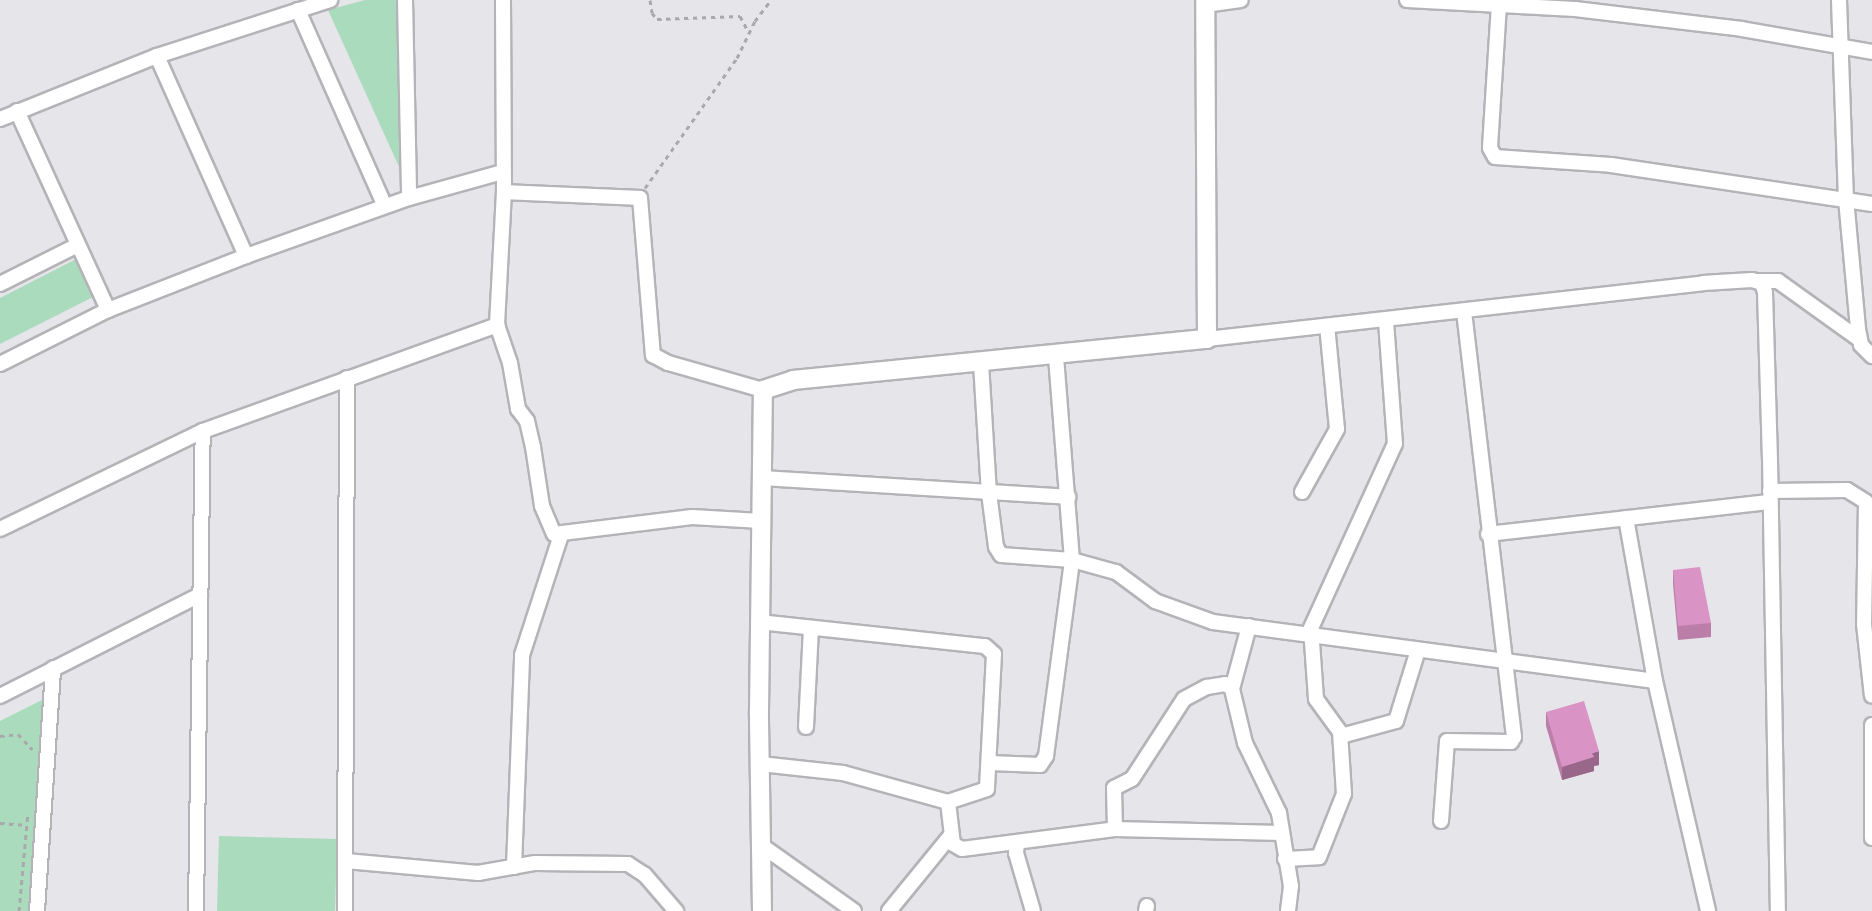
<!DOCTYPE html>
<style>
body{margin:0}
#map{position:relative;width:1872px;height:911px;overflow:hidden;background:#e6e5ea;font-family:Quicksand,sans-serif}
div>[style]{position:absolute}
.green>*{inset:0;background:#aadbbc}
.path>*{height:3px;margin-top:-1.5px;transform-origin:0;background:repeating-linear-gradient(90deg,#a9a8ac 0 4.5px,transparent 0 9px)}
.roads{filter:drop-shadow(2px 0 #b4b3b8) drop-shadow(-2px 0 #b4b3b8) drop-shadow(0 2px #b4b3b8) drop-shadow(0 -2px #b4b3b8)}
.minor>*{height:14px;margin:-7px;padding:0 7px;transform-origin:7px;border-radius:7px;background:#fff}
.tertiary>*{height:18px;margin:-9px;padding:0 9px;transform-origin:9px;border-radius:9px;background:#fff}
.wall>*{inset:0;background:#bb7ea9}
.shaded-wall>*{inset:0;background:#98678a}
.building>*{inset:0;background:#d993c5}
span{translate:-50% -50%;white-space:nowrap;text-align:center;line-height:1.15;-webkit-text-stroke:5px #e6e5ea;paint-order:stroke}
</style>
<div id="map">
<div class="green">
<i style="clip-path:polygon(365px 0,406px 0,405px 180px,328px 10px)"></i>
<i style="clip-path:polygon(84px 255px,103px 292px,0 344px,0 298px)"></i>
<i style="clip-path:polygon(46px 698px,28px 911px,0 911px,0 721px)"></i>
<i style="clip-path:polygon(219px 836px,337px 839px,335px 911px,217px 911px)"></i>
</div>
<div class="path">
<i style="left:650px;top:0;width:13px;rotate:81deg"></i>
<i style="left:652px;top:13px;width:8px;rotate:50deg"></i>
<i style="left:657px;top:19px;width:83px;rotate:-2.1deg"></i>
<i style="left:740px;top:16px;width:19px;rotate:62deg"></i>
<i style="left:645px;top:188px;width:159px;rotate:-54.7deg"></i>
<i style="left:737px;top:58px;width:41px;rotate:-64.1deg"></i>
<i style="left:755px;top:21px;width:26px;rotate:-53deg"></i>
<i style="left:0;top:736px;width:18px;rotate:-6deg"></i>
<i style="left:18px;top:734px;width:21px;rotate:47deg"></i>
<i style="left:0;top:823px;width:27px;rotate:4deg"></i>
<i style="left:19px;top:911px;width:99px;rotate:-84.8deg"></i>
</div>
<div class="roads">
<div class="minor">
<i style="left:405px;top:0;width:198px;rotate:88.8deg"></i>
<i style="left:1407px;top:0;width:168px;rotate:3.1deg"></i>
<i style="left:1575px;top:9px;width:168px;rotate:6.8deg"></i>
<i style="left:1742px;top:29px;width:132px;rotate:10deg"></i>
<i style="left:1839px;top:0;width:199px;rotate:88deg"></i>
<i style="left:1846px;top:199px;width:131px;rotate:84.7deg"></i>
<i style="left:1858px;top:329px;width:16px;rotate:79deg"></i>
<i style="left:1861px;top:345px;width:16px;rotate:45deg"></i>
<i style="left:1499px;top:4px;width:144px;rotate:93.6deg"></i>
<i style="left:1490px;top:148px;width:10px;rotate:61deg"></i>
<i style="left:1495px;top:157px;width:116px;rotate:3.9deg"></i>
<i style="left:1611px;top:165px;width:264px;rotate:8.5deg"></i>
<i style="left:1205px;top:5px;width:36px;rotate:-8deg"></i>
<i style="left:298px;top:10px;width:214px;rotate:66.1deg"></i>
<i style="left:157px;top:56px;width:219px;rotate:66deg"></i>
<i style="left:17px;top:111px;width:219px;rotate:65.4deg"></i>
<i style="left:0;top:119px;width:169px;rotate:-21.9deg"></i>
<i style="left:157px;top:56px;width:182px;rotate:-17.9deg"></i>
<i style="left:504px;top:192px;width:136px;rotate:2.5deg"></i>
<i style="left:640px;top:198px;width:158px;rotate:85.3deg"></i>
<i style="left:653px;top:355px;width:17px;rotate:28deg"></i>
<i style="left:668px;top:363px;width:99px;rotate:15.9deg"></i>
<i style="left:1758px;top:281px;width:20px"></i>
<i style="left:1778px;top:281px;width:100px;rotate:35.6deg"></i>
<i style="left:0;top:284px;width:87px;rotate:-26.6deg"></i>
<i style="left:497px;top:325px;width:40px;rotate:71.1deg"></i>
<i style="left:510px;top:363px;width:47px;rotate:80.1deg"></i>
<i style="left:518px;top:409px;width:15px;rotate:53deg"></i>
<i style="left:527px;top:421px;width:27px;rotate:77deg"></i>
<i style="left:533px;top:447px;width:60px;rotate:81.3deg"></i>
<i style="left:542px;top:506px;width:30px;rotate:67deg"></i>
<i style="left:554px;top:534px;width:139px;rotate:-7deg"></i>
<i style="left:692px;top:517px;width:69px;rotate:3.3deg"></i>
<i style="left:1207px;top:339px;width:499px;rotate:-6.4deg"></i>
<i style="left:1703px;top:283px;width:49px;rotate:-3.5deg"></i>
<i style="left:1752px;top:280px;width:10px;rotate:17deg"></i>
<i style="left:1762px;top:283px;width:9px;rotate:72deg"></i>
<i style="left:1765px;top:292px;width:167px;rotate:88.3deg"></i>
<i style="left:1770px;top:459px;width:452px;rotate:89deg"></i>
<i style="left:981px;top:363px;width:130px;rotate:86.5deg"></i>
<i style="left:989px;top:493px;width:54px;rotate:82.6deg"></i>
<i style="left:996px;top:547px;width:9px;rotate:58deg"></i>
<i style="left:1001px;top:555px;width:71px;rotate:4deg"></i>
<i style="left:1072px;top:560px;width:46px;rotate:15.3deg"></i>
<i style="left:1116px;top:572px;width:49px;rotate:36.6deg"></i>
<i style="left:1155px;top:601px;width:62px;rotate:19.9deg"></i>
<i style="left:1213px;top:622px;width:446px;rotate:7.6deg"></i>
<i style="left:0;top:364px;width:121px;rotate:-26.6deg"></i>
<i style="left:108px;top:310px;width:148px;rotate:-21.4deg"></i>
<i style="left:246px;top:256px;width:173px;rotate:-19.6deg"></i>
<i style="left:409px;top:198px;width:98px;rotate:-15.5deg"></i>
<i style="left:761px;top:478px;width:308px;rotate:3.5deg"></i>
<i style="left:1770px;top:491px;width:77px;rotate:-0.7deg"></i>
<i style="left:1847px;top:490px;width:22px;rotate:32deg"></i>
<i style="left:1866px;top:502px;width:122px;rotate:90.9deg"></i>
<i style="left:1864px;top:624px;width:72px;rotate:83.7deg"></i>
<i style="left:1302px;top:492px;width:72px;rotate:-60.9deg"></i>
<i style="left:1337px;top:429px;width:103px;rotate:-95.5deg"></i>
<i style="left:1626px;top:518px;width:166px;rotate:79.9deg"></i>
<i style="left:1655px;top:681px;width:236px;rotate:77deg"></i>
<i style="left:0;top:529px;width:225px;rotate:-25.8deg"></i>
<i style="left:203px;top:431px;width:313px;rotate:-19.8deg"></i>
<i style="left:497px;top:325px;width:133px;rotate:-87deg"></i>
<i style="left:504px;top:192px;width:192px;rotate:-90.3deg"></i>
<i style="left:1488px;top:534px;width:284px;rotate:-6.5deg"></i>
<i style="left:759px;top:622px;width:227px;rotate:6.1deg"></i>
<i style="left:985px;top:646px;width:12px;rotate:42deg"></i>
<i style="left:994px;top:654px;width:135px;rotate:93deg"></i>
<i style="left:987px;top:789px;width:41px;rotate:161.6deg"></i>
<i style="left:948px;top:802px;width:109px;rotate:-164.6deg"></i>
<i style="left:843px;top:773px;width:83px;rotate:-173.8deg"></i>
<i style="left:1249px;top:626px;width:65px;rotate:105.1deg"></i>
<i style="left:1232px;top:689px;width:56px;rotate:76.5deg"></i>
<i style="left:1245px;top:743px;width:78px;rotate:64.1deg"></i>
<i style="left:1279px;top:813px;width:74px;rotate:80.7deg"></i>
<i style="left:1291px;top:886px;width:25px;rotate:97deg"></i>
<i style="left:0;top:696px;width:224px;rotate:-26.8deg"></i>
<i style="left:1872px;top:725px;width:113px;rotate:90deg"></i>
<i style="left:806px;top:727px;width:99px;rotate:-87.1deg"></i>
<i style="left:1341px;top:736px;width:57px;rotate:-15.3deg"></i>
<i style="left:1396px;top:721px;width:74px;rotate:-72.8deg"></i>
<i style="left:990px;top:763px;width:50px;rotate:2.3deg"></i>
<i style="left:1040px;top:765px;width:11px;rotate:-56deg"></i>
<i style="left:1046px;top:756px;width:198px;rotate:-82.4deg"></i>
<i style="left:1072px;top:560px;width:206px;rotate:-94.5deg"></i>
<i style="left:948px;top:802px;width:42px;rotate:83.2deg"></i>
<i style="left:953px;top:844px;width:10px;rotate:29deg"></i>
<i style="left:962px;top:849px;width:154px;rotate:-7.4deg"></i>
<i style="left:1115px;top:829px;width:167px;rotate:1.4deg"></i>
<i style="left:1441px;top:821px;width:80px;rotate:-85.7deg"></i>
<i style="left:1447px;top:741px;width:64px;rotate:0.9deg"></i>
<i style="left:1511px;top:742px;width:6px;rotate:-59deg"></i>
<i style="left:1514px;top:737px;width:429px;rotate:-96.7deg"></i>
<i style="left:1115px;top:829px;width:41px;rotate:-91.4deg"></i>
<i style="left:1114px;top:788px;width:20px;rotate:-27deg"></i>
<i style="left:1132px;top:779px;width:95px;rotate:-57deg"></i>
<i style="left:1184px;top:699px;width:26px;rotate:-28deg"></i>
<i style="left:1207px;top:687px;width:18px;rotate:-9deg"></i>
<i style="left:1225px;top:684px;width:8px;rotate:30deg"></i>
<i style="left:1017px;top:843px;width:10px;rotate:96deg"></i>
<i style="left:1016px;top:853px;width:60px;rotate:73.7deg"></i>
<i style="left:761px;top:845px;width:114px;rotate:35.4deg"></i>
<i style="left:1285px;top:859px;width:34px;rotate:-3deg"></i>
<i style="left:1319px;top:857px;width:68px;rotate:-68.4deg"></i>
<i style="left:1344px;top:794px;width:62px;rotate:-93.7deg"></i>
<i style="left:1340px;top:732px;width:41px;rotate:-126deg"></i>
<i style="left:1316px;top:699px;width:71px;rotate:-94deg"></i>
<i style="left:1311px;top:628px;width:202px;rotate:-65.5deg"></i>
<i style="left:1395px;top:444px;width:124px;rotate:-94.2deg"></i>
<i style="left:346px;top:861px;width:133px;rotate:5.2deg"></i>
<i style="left:478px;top:873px;width:58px;rotate:-10deg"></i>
<i style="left:535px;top:863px;width:93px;rotate:0.6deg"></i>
<i style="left:628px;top:864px;width:20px;rotate:33deg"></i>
<i style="left:645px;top:875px;width:48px;rotate:49.3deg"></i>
<i style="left:514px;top:867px;width:212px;rotate:-87.8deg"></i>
<i style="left:522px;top:655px;width:126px;rotate:-72deg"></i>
<i style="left:37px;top:911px;width:243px;rotate:-86.2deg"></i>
<i style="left:196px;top:911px;width:480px;rotate:-89.2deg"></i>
<i style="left:345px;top:911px;width:533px;rotate:-89.79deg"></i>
<i style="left:889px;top:911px;width:98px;rotate:-50.8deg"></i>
<i style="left:1146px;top:911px;width:5px;rotate:-79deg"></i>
</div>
<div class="tertiary">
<i style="left:762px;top:911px;width:200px;rotate:-90.9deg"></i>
<i style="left:759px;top:711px;width:321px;rotate:-89.3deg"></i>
<i style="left:763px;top:390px;width:32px;rotate:-18deg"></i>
<i style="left:793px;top:380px;width:416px;rotate:-5.7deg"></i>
<i style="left:1207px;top:339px;width:339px;rotate:-90.3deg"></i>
</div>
</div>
<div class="wall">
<i style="clip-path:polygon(1673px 570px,1711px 623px,1711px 637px,1678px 640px,1673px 584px)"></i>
<i style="clip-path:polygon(1546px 712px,1599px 765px,1594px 766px,1594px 771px,1562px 780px,1546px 726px)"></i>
</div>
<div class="shaded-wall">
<i style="clip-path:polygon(1599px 751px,1599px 765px,1594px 766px,1594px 771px,1562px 780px,1562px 767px,1592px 753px)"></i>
</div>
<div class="building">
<i style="clip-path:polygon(1700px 567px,1711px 623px,1678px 626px,1673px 570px)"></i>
<i style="clip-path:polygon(1584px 701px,1599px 751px,1592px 753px,1594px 757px,1562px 767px,1546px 712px)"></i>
</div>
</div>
